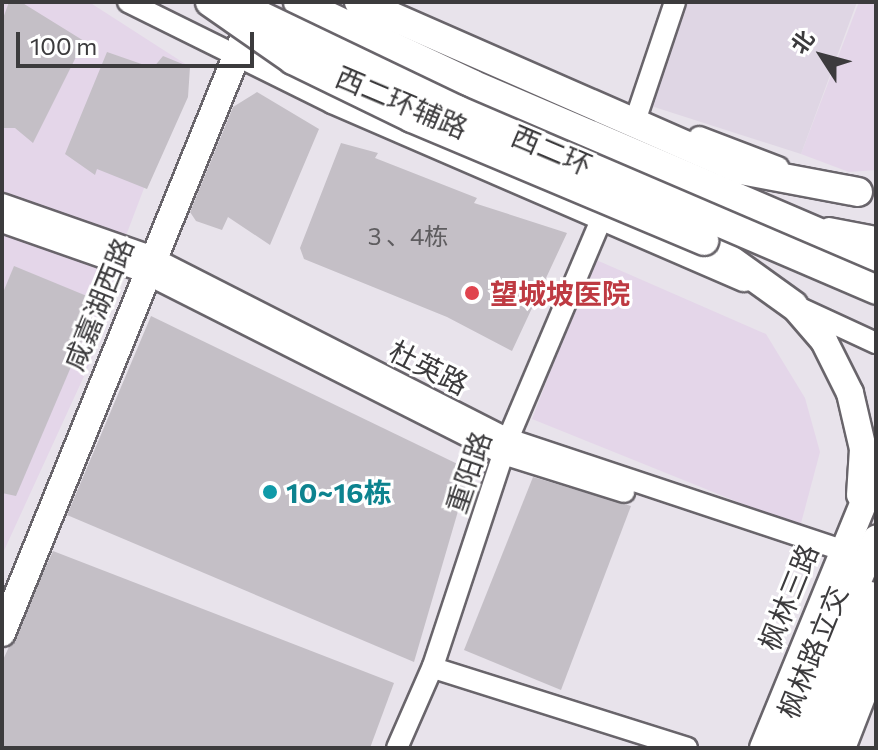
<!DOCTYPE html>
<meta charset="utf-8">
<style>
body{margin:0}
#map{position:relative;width:878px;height:750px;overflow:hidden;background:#e8e3eb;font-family:Commissioner,"Noto Sans SC",sans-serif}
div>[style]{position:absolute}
.commercial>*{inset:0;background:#e4d6e9}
.built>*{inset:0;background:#dfd6e4}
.building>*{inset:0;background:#c4bfc6}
.roads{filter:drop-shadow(2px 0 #69656b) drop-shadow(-2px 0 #69656b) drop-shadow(0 2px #69656b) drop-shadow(0 -2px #69656b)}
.minor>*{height:20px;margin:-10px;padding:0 10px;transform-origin:10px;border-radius:10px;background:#fff}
.major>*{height:26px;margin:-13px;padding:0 13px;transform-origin:13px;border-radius:13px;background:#fff}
.highway>*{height:28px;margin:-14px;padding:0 14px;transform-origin:14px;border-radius:14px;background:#fff}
.bridges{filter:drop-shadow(2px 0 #69656b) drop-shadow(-2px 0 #69656b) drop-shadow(0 2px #69656b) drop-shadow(0 -2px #69656b)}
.highway-bridge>*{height:28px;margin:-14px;padding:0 14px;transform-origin:14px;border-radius:14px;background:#fff}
.dots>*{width:22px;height:22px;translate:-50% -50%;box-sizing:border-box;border:4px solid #fff;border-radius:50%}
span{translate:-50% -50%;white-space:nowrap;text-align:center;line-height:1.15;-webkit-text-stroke:6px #fff;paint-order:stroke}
.number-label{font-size:24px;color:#5e5c5f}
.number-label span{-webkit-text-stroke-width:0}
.street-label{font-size:28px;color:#3c3b3d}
.health-label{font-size:28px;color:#be3a42;font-weight:700}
.left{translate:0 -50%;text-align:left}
.culture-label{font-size:28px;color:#0d838f;font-weight:700}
.frame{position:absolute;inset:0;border:4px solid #3c3b3d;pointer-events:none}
.north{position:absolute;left:782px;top:16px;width:80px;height:80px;-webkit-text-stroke:6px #fff;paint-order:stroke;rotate:306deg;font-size:22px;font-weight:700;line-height:32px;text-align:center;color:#3c3b3d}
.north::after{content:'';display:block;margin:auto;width:28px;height:36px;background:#3c3b3d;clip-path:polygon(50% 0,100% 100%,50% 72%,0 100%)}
.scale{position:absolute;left:16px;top:32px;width:238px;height:36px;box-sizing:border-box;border:4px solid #3c3b3d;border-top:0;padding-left:10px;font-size:24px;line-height:28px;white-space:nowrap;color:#3c3b3d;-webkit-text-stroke:6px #fff;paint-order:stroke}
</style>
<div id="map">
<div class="commercial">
<i style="clip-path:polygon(2px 2px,89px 2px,190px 67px,116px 262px,107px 326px,2px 555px)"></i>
<i style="clip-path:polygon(859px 2px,876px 2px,876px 170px,849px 172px,801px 154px)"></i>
<i style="clip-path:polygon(594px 259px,766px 334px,805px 398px,820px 452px,800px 527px,532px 419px)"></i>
</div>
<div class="built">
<i style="clip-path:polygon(685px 2px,857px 2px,801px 154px,648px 105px)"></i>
</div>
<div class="building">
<i style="clip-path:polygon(9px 2px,21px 2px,84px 41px,33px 143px,15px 128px,2px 128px,2px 21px)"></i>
<i style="clip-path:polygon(107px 52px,153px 68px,163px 56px,190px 67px,188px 97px,147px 189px,97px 169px,95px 175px,65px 154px)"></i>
<i style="clip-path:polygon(257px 92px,319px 129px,270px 245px,228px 217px,222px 230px,196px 221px,190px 212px,233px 107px)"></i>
<i style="clip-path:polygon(341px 143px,378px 153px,375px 158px,477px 198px,474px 203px,567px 233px,512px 351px,447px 317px,304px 259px,300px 248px)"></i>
<i style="clip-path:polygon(14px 266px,99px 301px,16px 496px,2px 493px,2px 295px)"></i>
<i style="clip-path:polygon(151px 316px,470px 470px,414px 662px,67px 515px)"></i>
<i style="clip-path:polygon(533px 477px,631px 506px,561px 690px,464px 650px)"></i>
<i style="clip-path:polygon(53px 551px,394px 683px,370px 748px,2px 748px,2px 662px)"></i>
</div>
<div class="roads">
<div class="minor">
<i style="left:128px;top:2px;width:228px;rotate:26.3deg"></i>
<i style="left:332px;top:103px;width:449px;rotate:23.4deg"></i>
<i style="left:638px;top:112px;width:116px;rotate:-71.4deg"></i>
<i style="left:699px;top:137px;width:85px;rotate:20.8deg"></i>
<i style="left:2px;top:204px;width:151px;rotate:19.3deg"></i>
<i style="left:145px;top:254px;width:407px;rotate:27deg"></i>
<i style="left:508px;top:439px;width:352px;rotate:18.4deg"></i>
<i style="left:2px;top:222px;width:145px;rotate:19.3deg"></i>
<i style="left:139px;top:270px;width:408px;rotate:26.8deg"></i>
<i style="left:503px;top:454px;width:127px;rotate:17.4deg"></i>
<i style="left:829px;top:228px;width:48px;rotate:10.8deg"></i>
<i style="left:798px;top:307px;width:86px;rotate:24.8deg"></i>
<i style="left:440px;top:670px;width:259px;rotate:17.5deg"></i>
<i style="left:397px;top:748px;width:90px;rotate:-66.3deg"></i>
<i style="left:433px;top:666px;width:239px;rotate:-71.7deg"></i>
<i style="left:508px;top:439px;width:240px;rotate:-67deg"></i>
<i style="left:826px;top:748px;width:137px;rotate:-68.7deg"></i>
</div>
<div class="major">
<i style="left:793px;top:305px;width:48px;rotate:49.3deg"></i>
<i style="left:824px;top:341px;width:58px;rotate:63.4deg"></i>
<i style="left:850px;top:393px;width:57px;rotate:76.9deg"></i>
<i style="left:863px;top:449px;width:46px;rotate:93.7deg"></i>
<i style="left:2px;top:633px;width:672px;rotate:-67.9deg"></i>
<i style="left:763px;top:748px;width:298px;rotate:-67.7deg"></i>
<i style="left:786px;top:748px;width:228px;rotate:-66.7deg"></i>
<i style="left:808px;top:748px;width:165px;rotate:-68.3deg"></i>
<i style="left:842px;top:748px;width:93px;rotate:-68.7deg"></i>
</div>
<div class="highway">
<i style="left:298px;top:2px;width:192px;rotate:25.2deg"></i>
<i style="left:472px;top:84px;width:439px;rotate:23.2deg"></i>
<i style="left:359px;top:2px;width:417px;rotate:23.7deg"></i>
<i style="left:741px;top:170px;width:119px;rotate:10.6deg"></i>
<i style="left:704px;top:241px;width:110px;rotate:35.7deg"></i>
</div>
</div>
<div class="bridges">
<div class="highway-bridge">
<i style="left:210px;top:2px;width:101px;rotate:34.9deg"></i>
<i style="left:293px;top:60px;width:132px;rotate:26deg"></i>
<i style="left:412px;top:118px;width:317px;rotate:22.8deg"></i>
<i style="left:232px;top:2px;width:250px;rotate:25.6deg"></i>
<i style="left:457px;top:110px;width:456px;rotate:23.2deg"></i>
</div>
</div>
<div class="dots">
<i style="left:472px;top:293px;background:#e0444e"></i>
<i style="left:270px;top:492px;background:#0f9aa8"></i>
</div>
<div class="number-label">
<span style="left:408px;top:236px">3 、4栋</span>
</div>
<div class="street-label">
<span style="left:402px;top:102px;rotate:23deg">西二环辅路</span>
<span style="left:552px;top:150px;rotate:23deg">西二环</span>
<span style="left:98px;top:304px;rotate:-68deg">咸嘉湖西路</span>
<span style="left:429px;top:367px;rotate:27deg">杜英路</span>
<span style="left:468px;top:472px;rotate:-71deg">重阳路</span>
<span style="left:788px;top:597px;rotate:-68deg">枫林三路</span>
<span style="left:812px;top:652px;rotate:-68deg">枫林路立交</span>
</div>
<div class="health-label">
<span class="left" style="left:490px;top:293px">望城坡医院</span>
</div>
<div class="culture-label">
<span class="left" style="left:286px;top:492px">10~16栋</span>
</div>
<div class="frame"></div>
<div class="north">北</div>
<div class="scale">100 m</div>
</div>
